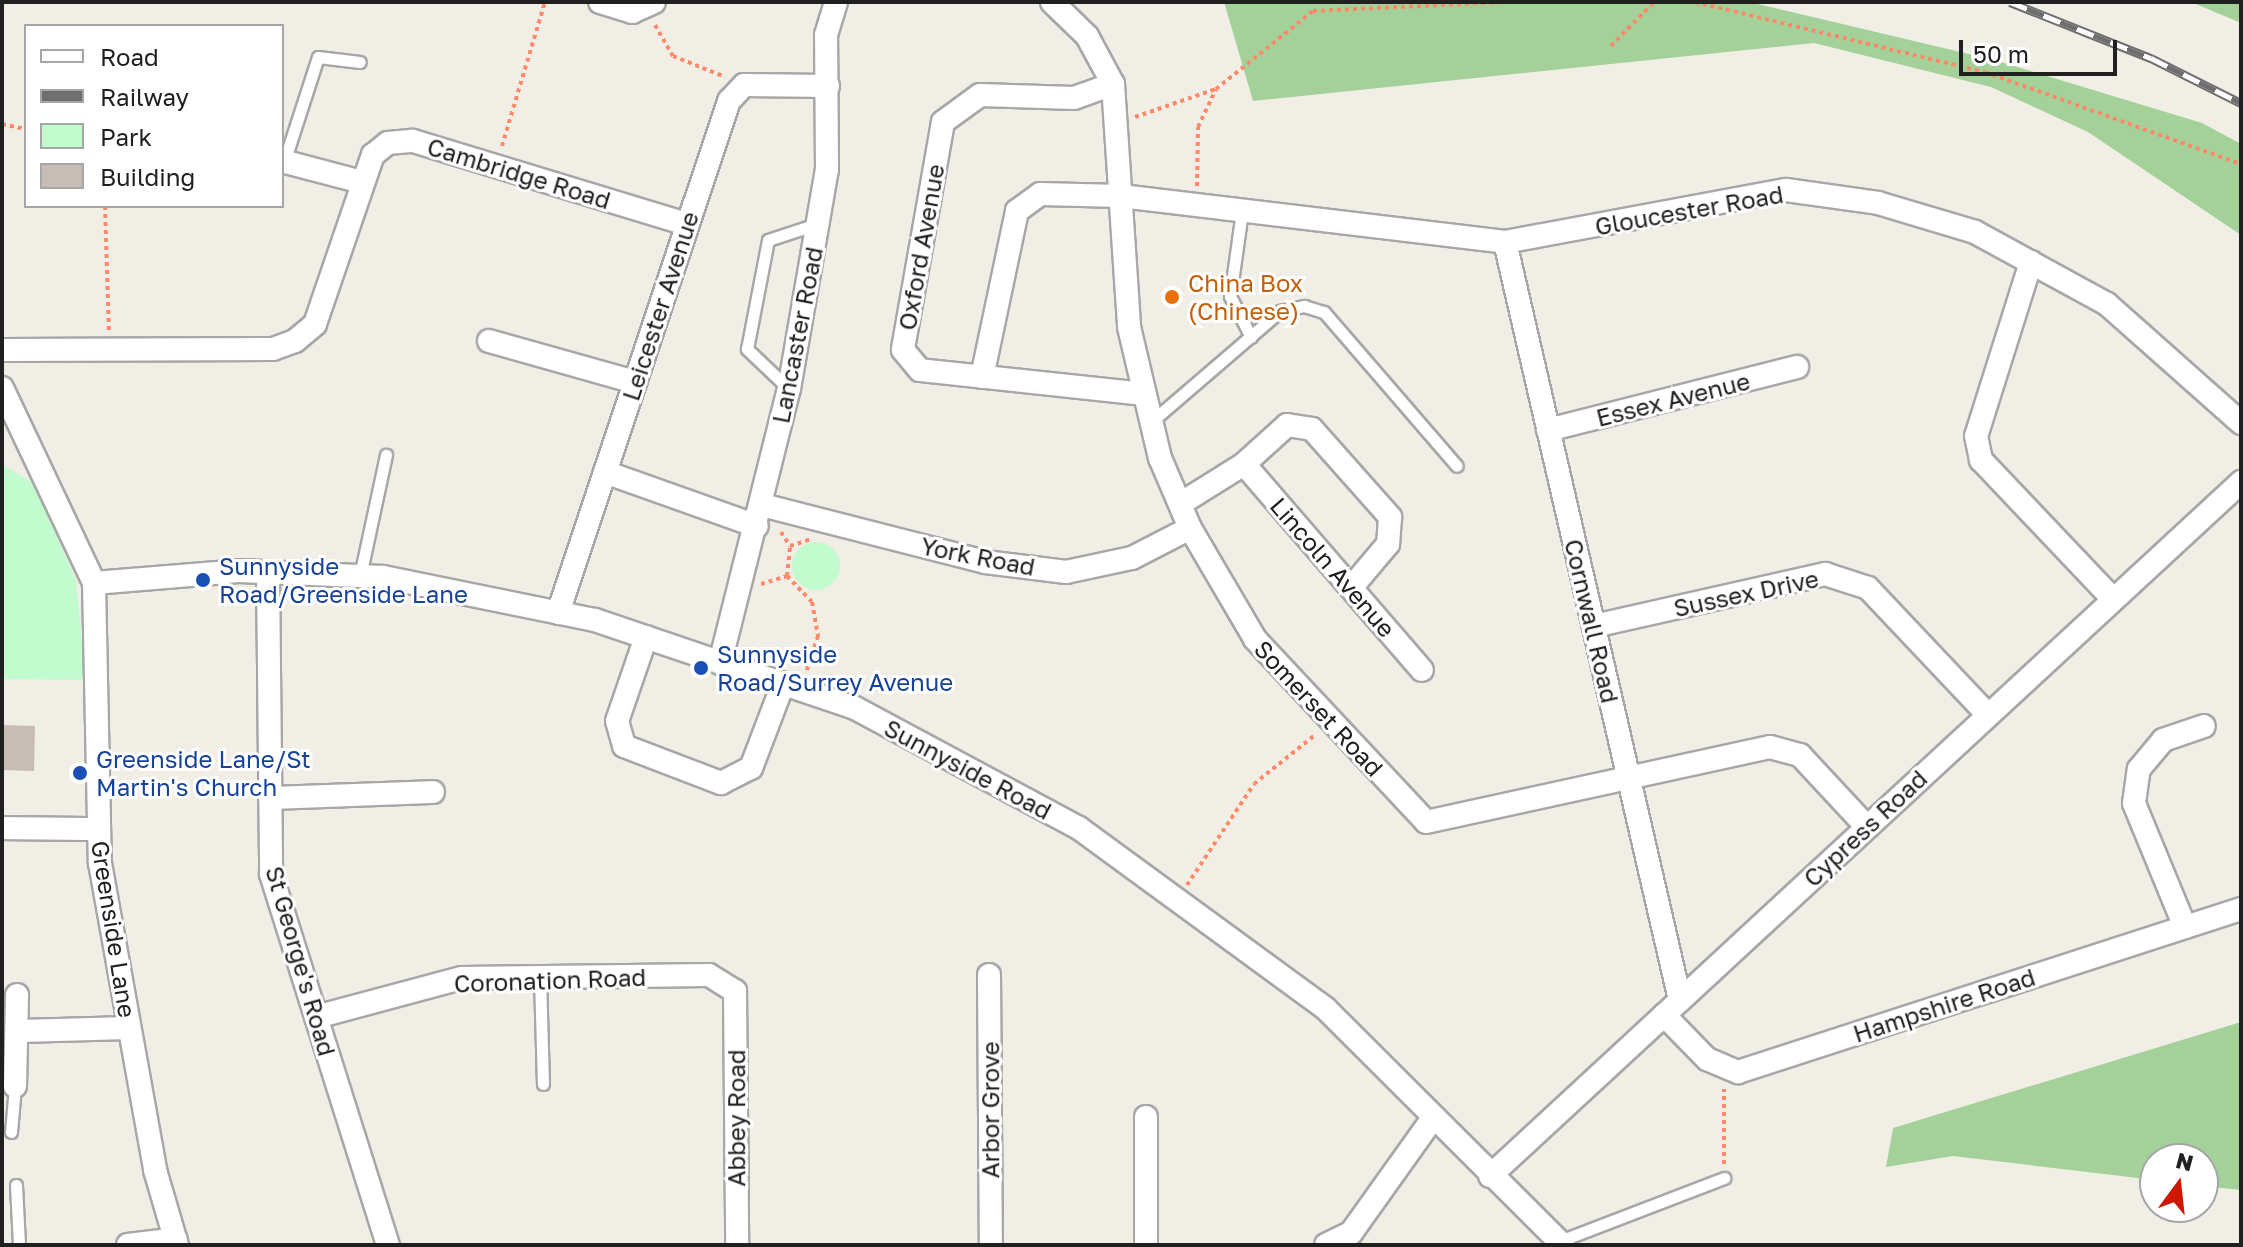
<!DOCTYPE html>
<style>
body{margin:0}
#map{position:relative;width:2243px;height:1247px;overflow:hidden;background:#f1eee6;font-family:"Golos Text",sans-serif}
div>[style]{position:absolute}
.forest>*{inset:0;background:#a3d199}
.park>*{inset:0;background:#c2fbcd}
.round{border-radius:50%}
.building>*{inset:0;background:#c6beb5}
.path>*{height:4px;margin-top:-2px;transform-origin:0;background:repeating-linear-gradient(90deg,#ff8968 0 4px,transparent 0 8px)}
.roads{filter:drop-shadow(2px 0 #a7a7a7) drop-shadow(-2px 0 #a7a7a7) drop-shadow(0 2px #a7a7a7) drop-shadow(0 -2px #a7a7a7)}
.lane>*{height:11px;margin:-5.5px;padding:0 5.5px;transform-origin:5.5px;border-radius:5.5px;background:#fff}
.street>*{height:22px;margin:-11px;padding:0 11px;transform-origin:11px;border-radius:11px;background:#fff}
.rail>*{height:9px;margin-top:-4.5px;transform-origin:0;background:repeating-linear-gradient(90deg,#fff 0 18px,#6e6e6e 0 36px);box-sizing:border-box;border-block:2px solid #6e6e6e}
.dots>*{width:22px;height:22px;translate:-50% -50%;box-sizing:border-box;border:4px solid #fff;border-radius:50%}
span{translate:-50% -50%;white-space:nowrap;text-align:center;line-height:1.15;-webkit-text-stroke:6px #fff;paint-order:stroke}
.street-label{font-size:24px;color:#202020}
.food-label{font-size:24px;color:#c56008}
.left{translate:0 -50%;text-align:left}
.transit-label{font-size:24px;color:#164399}
.frame{position:absolute;inset:0;border:4px solid #202020;pointer-events:none}
.legend{position:absolute;left:24px;top:24px;width:260px;height:184px;box-sizing:border-box;background:#fff;border:2px solid #a6a6a6;margin:0;padding:10px 14px;list-style:none;font-size:24px;color:#202020}
.legend li{display:flex;align-items:center;gap:16px;height:40px}
.legend b{width:40px;border:2px solid #a6a6a6}
.north{position:absolute;left:2139px;top:1143px;width:80px;height:80px;box-sizing:border-box;background:#fff;border:2px solid #a6a6a6;border-radius:50%;rotate:15deg;font-size:22px;font-weight:700;line-height:32px;text-align:center;color:#202020}
.north::after{content:'';display:block;margin:auto;width:28px;height:36px;background:#cf1700;clip-path:polygon(50% 0,100% 100%,50% 72%,0 100%)}
.scale{position:absolute;left:1959px;top:40px;width:158px;height:36px;box-sizing:border-box;border:4px solid #202020;border-top:0;padding-left:10px;font-size:24px;line-height:28px;white-space:nowrap;color:#202020;-webkit-text-stroke:6px #fff;paint-order:stroke}
</style>
<div id="map">
<div class="forest">
<i style="clip-path:polygon(1224px 2px,1749px 2px,1994px 60px,2202px 123px,2241px 144px,2241px 235px,2088px 132px,1991px 87px,1814px 43px,1253px 101px)"></i>
<i style="clip-path:polygon(2191px 2px,2241px 2px,2241px 23px)"></i>
<i style="clip-path:polygon(2241px 1022px,2241px 1190px,2203px 1186px,2203px 1159px,2155px 1159px,2155px 1180px,1953px 1156px,1886px 1167px,1893px 1128px)"></i>
</div>
<div class="park">
<i style="clip-path:polygon(2px 464px,33px 483px,76px 580px,86px 680px,2px 679px)"></i>
<i class="round" style="left:792px;top:542px;width:48px;height:48px"></i>
</div>
<div class="building">
<i style="clip-path:polygon(2px 725px,35px 726px,34px 771px,2px 770px)"></i>
</div>
<div class="path">
<i style="left:1695px;top:2px;width:298px;rotate:13.6deg"></i>
<i style="left:1985px;top:72px;width:272px;rotate:19.8deg"></i>
<i style="left:655px;top:25px;width:36px;rotate:60deg"></i>
<i style="left:673px;top:56px;width:56px;rotate:22deg"></i>
<i style="left:1611px;top:46px;width:62px;rotate:-45.7deg"></i>
<i style="left:1135px;top:117px;width:86px;rotate:-19.1deg"></i>
<i style="left:1216px;top:89px;width:124px;rotate:-38.8deg"></i>
<i style="left:1313px;top:11px;width:188px;rotate:-2.7deg"></i>
<i style="left:2px;top:124px;width:25px;rotate:12deg"></i>
<i style="left:502px;top:146px;width:150px;rotate:-73.4deg"></i>
<i style="left:1197px;top:186px;width:59px;rotate:-89deg"></i>
<i style="left:1198px;top:127px;width:42px;rotate:-64.7deg"></i>
<i style="left:105px;top:206px;width:126px;rotate:88.2deg"></i>
<i style="left:781px;top:532px;width:17px;rotate:57deg"></i>
<i style="left:790px;top:546px;width:23px;rotate:-18deg"></i>
<i style="left:787px;top:576px;width:36px;rotate:46deg"></i>
<i style="left:812px;top:602px;width:35px;rotate:80deg"></i>
<i style="left:818px;top:636px;width:36px;rotate:108deg"></i>
<i style="left:761px;top:584px;width:27px;rotate:-17deg"></i>
<i style="left:787px;top:576px;width:30px;rotate:-84deg"></i>
<i style="left:1187px;top:885px;width:121px;rotate:-56.4deg"></i>
<i style="left:1254px;top:784px;width:78px;rotate:-38.8deg"></i>
<i style="left:1724px;top:1164px;width:75px;rotate:-90deg"></i>
</div>
<div class="roads">
<div class="lane">
<i style="left:284px;top:162px;width:110px;rotate:-72.1deg"></i>
<i style="left:318px;top:57px;width:42px;rotate:6.8deg"></i>
<i style="left:1242px;top:211px;width:86px;rotate:98deg"></i>
<i style="left:1230px;top:296px;width:46px;rotate:62.9deg"></i>
<i style="left:788px;top:388px;width:57px;rotate:-136.4deg"></i>
<i style="left:747px;top:349px;width:111px;rotate:-79.1deg"></i>
<i style="left:768px;top:240px;width:52px;rotate:-18.1deg"></i>
<i style="left:1152px;top:421px;width:169px;rotate:-40.7deg"></i>
<i style="left:1280px;top:311px;width:25px;rotate:-12deg"></i>
<i style="left:1304px;top:306px;width:21px;rotate:17deg"></i>
<i style="left:1324px;top:312px;width:203px;rotate:49.2deg"></i>
<i style="left:360px;top:576px;width:124px;rotate:-77.9deg"></i>
<i style="left:540px;top:977px;width:107px;rotate:88.4deg"></i>
<i style="left:11px;top:1132px;width:46px;rotate:-85deg"></i>
<i style="left:16px;top:1185px;width:60px;rotate:87.1deg"></i>
<i style="left:1560px;top:1241px;width:176px;rotate:-21deg"></i>
</div>
<div class="street">
<i style="left:600px;top:2px;width:34px;rotate:17deg"></i>
<i style="left:632px;top:12px;width:24px;rotate:-24deg"></i>
<i style="left:1052px;top:2px;width:49px;rotate:44.2deg"></i>
<i style="left:1087px;top:36px;width:55px;rotate:61.6deg"></i>
<i style="left:1113px;top:84px;width:244px;rotate:86.2deg"></i>
<i style="left:1129px;top:327px;width:135px;rotate:76.7deg"></i>
<i style="left:1160px;top:458px;width:76px;rotate:66.8deg"></i>
<i style="left:1190px;top:528px;width:129px;rotate:59.6deg"></i>
<i style="left:1255px;top:639px;width:250px;rotate:46.9deg"></i>
<i style="left:1426px;top:822px;width:352px;rotate:-12.3deg"></i>
<i style="left:1770px;top:747px;width:31px;rotate:15deg"></i>
<i style="left:1800px;top:755px;width:98px;rotate:47.1deg"></i>
<i style="left:1113px;top:84px;width:41px;rotate:160.3deg"></i>
<i style="left:1074px;top:98px;width:94px;rotate:-178.2deg"></i>
<i style="left:980px;top:95px;width:46px;rotate:143.9deg"></i>
<i style="left:943px;top:122px;width:231px;rotate:100deg"></i>
<i style="left:903px;top:350px;width:26px;rotate:50deg"></i>
<i style="left:920px;top:370px;width:224px;rotate:6.1deg"></i>
<i style="left:282px;top:161px;width:83px;rotate:14.7deg"></i>
<i style="left:1505px;top:242px;width:778px;rotate:77deg"></i>
<i style="left:2031px;top:262px;width:182px;rotate:107.5deg"></i>
<i style="left:1976px;top:436px;width:25px;rotate:78deg"></i>
<i style="left:1981px;top:460px;width:192px;rotate:46.5deg"></i>
<i style="left:489px;top:341px;width:152px;rotate:15.7deg"></i>
<i style="left:2px;top:350px;width:271px;rotate:-0.2deg"></i>
<i style="left:273px;top:349px;width:23px;rotate:-20deg"></i>
<i style="left:295px;top:341px;width:26px;rotate:-40deg"></i>
<i style="left:315px;top:324px;width:179px;rotate:-71.1deg"></i>
<i style="left:373px;top:155px;width:19px;rotate:-39deg"></i>
<i style="left:388px;top:143px;width:25px;rotate:-5deg"></i>
<i style="left:413px;top:141px;width:286px;rotate:16.9deg"></i>
<i style="left:982px;top:377px;width:170px;rotate:-78.1deg"></i>
<i style="left:1017px;top:211px;width:29px;rotate:-36deg"></i>
<i style="left:1040px;top:194px;width:81px;rotate:1.4deg"></i>
<i style="left:1121px;top:196px;width:387px;rotate:6.8deg"></i>
<i style="left:1505px;top:242px;width:286px;rotate:-10.5deg"></i>
<i style="left:1786px;top:190px;width:93px;rotate:8deg"></i>
<i style="left:1878px;top:203px;width:101px;rotate:16.6deg"></i>
<i style="left:1975px;top:232px;width:150px;rotate:28.6deg"></i>
<i style="left:2107px;top:304px;width:179px;rotate:41.6deg"></i>
<i style="left:2px;top:388px;width:216px;rotate:64.7deg"></i>
<i style="left:94px;top:583px;width:280px;rotate:88.8deg"></i>
<i style="left:100px;top:863px;width:312px;rotate:79.8deg"></i>
<i style="left:155px;top:1170px;width:78px;rotate:73.7deg"></i>
<i style="left:1548px;top:430px;width:257px;rotate:-14.2deg"></i>
<i style="left:1244px;top:464px;width:272px;rotate:49.2deg"></i>
<i style="left:605px;top:472px;width:161px;rotate:19.6deg"></i>
<i style="left:1180px;top:504px;width:75px;rotate:-32deg"></i>
<i style="left:1244px;top:464px;width:58px;rotate:-42.2deg"></i>
<i style="left:1287px;top:425px;width:25px;rotate:9deg"></i>
<i style="left:1312px;top:429px;width:118px;rotate:48.4deg"></i>
<i style="left:1390px;top:517px;width:27px;rotate:94deg"></i>
<i style="left:1388px;top:544px;width:57px;rotate:130.1deg"></i>
<i style="left:762px;top:505px;width:230px;rotate:14.3deg"></i>
<i style="left:985px;top:562px;width:82px;rotate:7deg"></i>
<i style="left:1066px;top:572px;width:67px;rotate:-12deg"></i>
<i style="left:1132px;top:558px;width:65px;rotate:-27.3deg"></i>
<i style="left:268px;top:572px;width:302px;rotate:89.4deg"></i>
<i style="left:271px;top:874px;width:389px;rotate:72.5deg"></i>
<i style="left:94px;top:583px;width:145px;rotate:-4.7deg"></i>
<i style="left:239px;top:571px;width:144px;rotate:2.4deg"></i>
<i style="left:383px;top:577px;width:216px;rotate:11.5deg"></i>
<i style="left:595px;top:620px;width:274px;rotate:18.7deg"></i>
<i style="left:855px;top:708px;width:254px;rotate:28.2deg"></i>
<i style="left:1079px;top:828px;width:305px;rotate:36.2deg"></i>
<i style="left:1325px;top:1008px;width:336px;rotate:44.9deg"></i>
<i style="left:558px;top:613px;width:540px;rotate:-71.53deg"></i>
<i style="left:729px;top:101px;width:22px;rotate:-47deg"></i>
<i style="left:744px;top:85px;width:84px;rotate:0.7deg"></i>
<i style="left:1594px;top:626px;width:237px;rotate:-12.7deg"></i>
<i style="left:1825px;top:574px;width:45px;rotate:18deg"></i>
<i style="left:1868px;top:588px;width:173px;rotate:46.6deg"></i>
<i style="left:646px;top:637px;width:89px;rotate:109deg"></i>
<i style="left:617px;top:721px;width:26px;rotate:74deg"></i>
<i style="left:624px;top:746px;width:104px;rotate:20.9deg"></i>
<i style="left:721px;top:783px;width:34px;rotate:-27deg"></i>
<i style="left:751px;top:768px;width:90px;rotate:-69.1deg"></i>
<i style="left:720px;top:663px;width:283px;rotate:-75.9deg"></i>
<i style="left:789px;top:389px;width:222px;rotate:-80.2deg"></i>
<i style="left:827px;top:170px;width:135px;rotate:-90.4deg"></i>
<i style="left:826px;top:35px;width:34px;rotate:-73deg"></i>
<i style="left:270px;top:798px;width:163px;rotate:-2.1deg"></i>
<i style="left:2px;top:828px;width:97px;rotate:0.6deg"></i>
<i style="left:2185px;top:927px;width:134px;rotate:-112.4deg"></i>
<i style="left:2134px;top:803px;width:34px;rotate:-82deg"></i>
<i style="left:2139px;top:769px;width:38px;rotate:-50deg"></i>
<i style="left:2163px;top:740px;width:43px;rotate:-18.9deg"></i>
<i style="left:989px;top:975px;width:270px;rotate:89.6deg"></i>
<i style="left:1664px;top:1015px;width:62px;rotate:45.7deg"></i>
<i style="left:1707px;top:1059px;width:34px;rotate:23deg"></i>
<i style="left:1738px;top:1072px;width:529px;rotate:-17.96deg"></i>
<i style="left:316px;top:1017px;width:151px;rotate:-15deg"></i>
<i style="left:462px;top:978px;width:247px;rotate:-0.7deg"></i>
<i style="left:709px;top:975px;width:31px;rotate:32deg"></i>
<i style="left:735px;top:991px;width:254px;rotate:89.5deg"></i>
<i style="left:20px;top:1031px;width:109px;rotate:-1.6deg"></i>
<i style="left:15px;top:1086px;width:91px;rotate:-88.7deg"></i>
<i style="left:1146px;top:1117px;width:128px;rotate:90deg"></i>
<i style="left:1490px;top:1176px;width:1023px;rotate:-42.74deg"></i>
<i style="left:128px;top:1245px;width:48px;rotate:-7.1deg"></i>
<i style="left:1326px;top:1245px;width:28px;rotate:-26deg"></i>
<i style="left:1351px;top:1233px;width:141px;rotate:-54.5deg"></i>
</div>
</div>
<div class="rail">
<i style="left:2010px;top:2px;width:152px;rotate:21.7deg"></i>
<i style="left:2151px;top:58px;width:101px;rotate:26.6deg"></i>
</div>
<div class="dots">
<i style="left:1172px;top:297px;background:#e8710a"></i>
<i style="left:203px;top:580px;background:#1a4fb4"></i>
<i style="left:701px;top:668px;background:#1a4fb4"></i>
<i style="left:80px;top:773px;background:#1a4fb4"></i>
</div>
<div class="street-label">
<span style="left:519px;top:173px;rotate:17deg">Cambridge Road</span>
<span style="left:1689px;top:210px;rotate:-10deg">Gloucester Road</span>
<span style="left:921px;top:247px;rotate:-80deg">Oxford Avenue</span>
<span style="left:660px;top:306px;rotate:-72deg">Leicester Avenue</span>
<span style="left:797px;top:335px;rotate:-79deg">Lancaster Road</span>
<span style="left:1673px;top:399px;rotate:-14deg">Essex Avenue</span>
<span style="left:978px;top:556px;rotate:11deg">York Road</span>
<span style="left:1333px;top:567px;rotate:49deg">Lincoln Avenue</span>
<span style="left:1746px;top:593px;rotate:-12deg">Sussex Drive</span>
<span style="left:1592px;top:621px;rotate:77deg">Cornwall Road</span>
<span style="left:1319px;top:708px;rotate:47deg">Somerset Road</span>
<span style="left:968px;top:769px;rotate:28deg">Sunnyside Road</span>
<span style="left:1865px;top:828px;rotate:-43deg">Cypress Road</span>
<span style="left:114px;top:929px;rotate:81deg">Greenside Lane</span>
<span style="left:301px;top:961px;rotate:74deg">St George's Road</span>
<span style="left:550px;top:980px;rotate:-2deg">Coronation Road</span>
<span style="left:1944px;top:1005px;rotate:-18deg">Hampshire Road</span>
<span style="left:990px;top:1110px;rotate:-90deg">Arbor Grove</span>
<span style="left:736px;top:1118px;rotate:-90deg">Abbey Road</span>
</div>
<div class="food-label">
<span class="left" style="left:1188px;top:297px">China Box<br>(Chinese)</span>
</div>
<div class="transit-label">
<span class="left" style="left:219px;top:580px">Sunnyside<br>Road/Greenside Lane</span>
<span class="left" style="left:717px;top:668px">Sunnyside<br>Road/Surrey Avenue</span>
<span class="left" style="left:96px;top:773px">Greenside Lane/St<br>Martin's Church</span>
</div>
<div class="frame"></div>
<ul class="legend">
<li><b style="height:10px;background:#fff"></b>Road</li>
<li><b style="height:10px;background:#6e6e6e"></b>Railway</li>
<li><b style="height:22px;background:#c2fbcd"></b>Park</li>
<li><b style="height:22px;background:#c6beb5"></b>Building</li>
</ul>
<div class="north">N</div>
<div class="scale">50 m</div>
</div>
